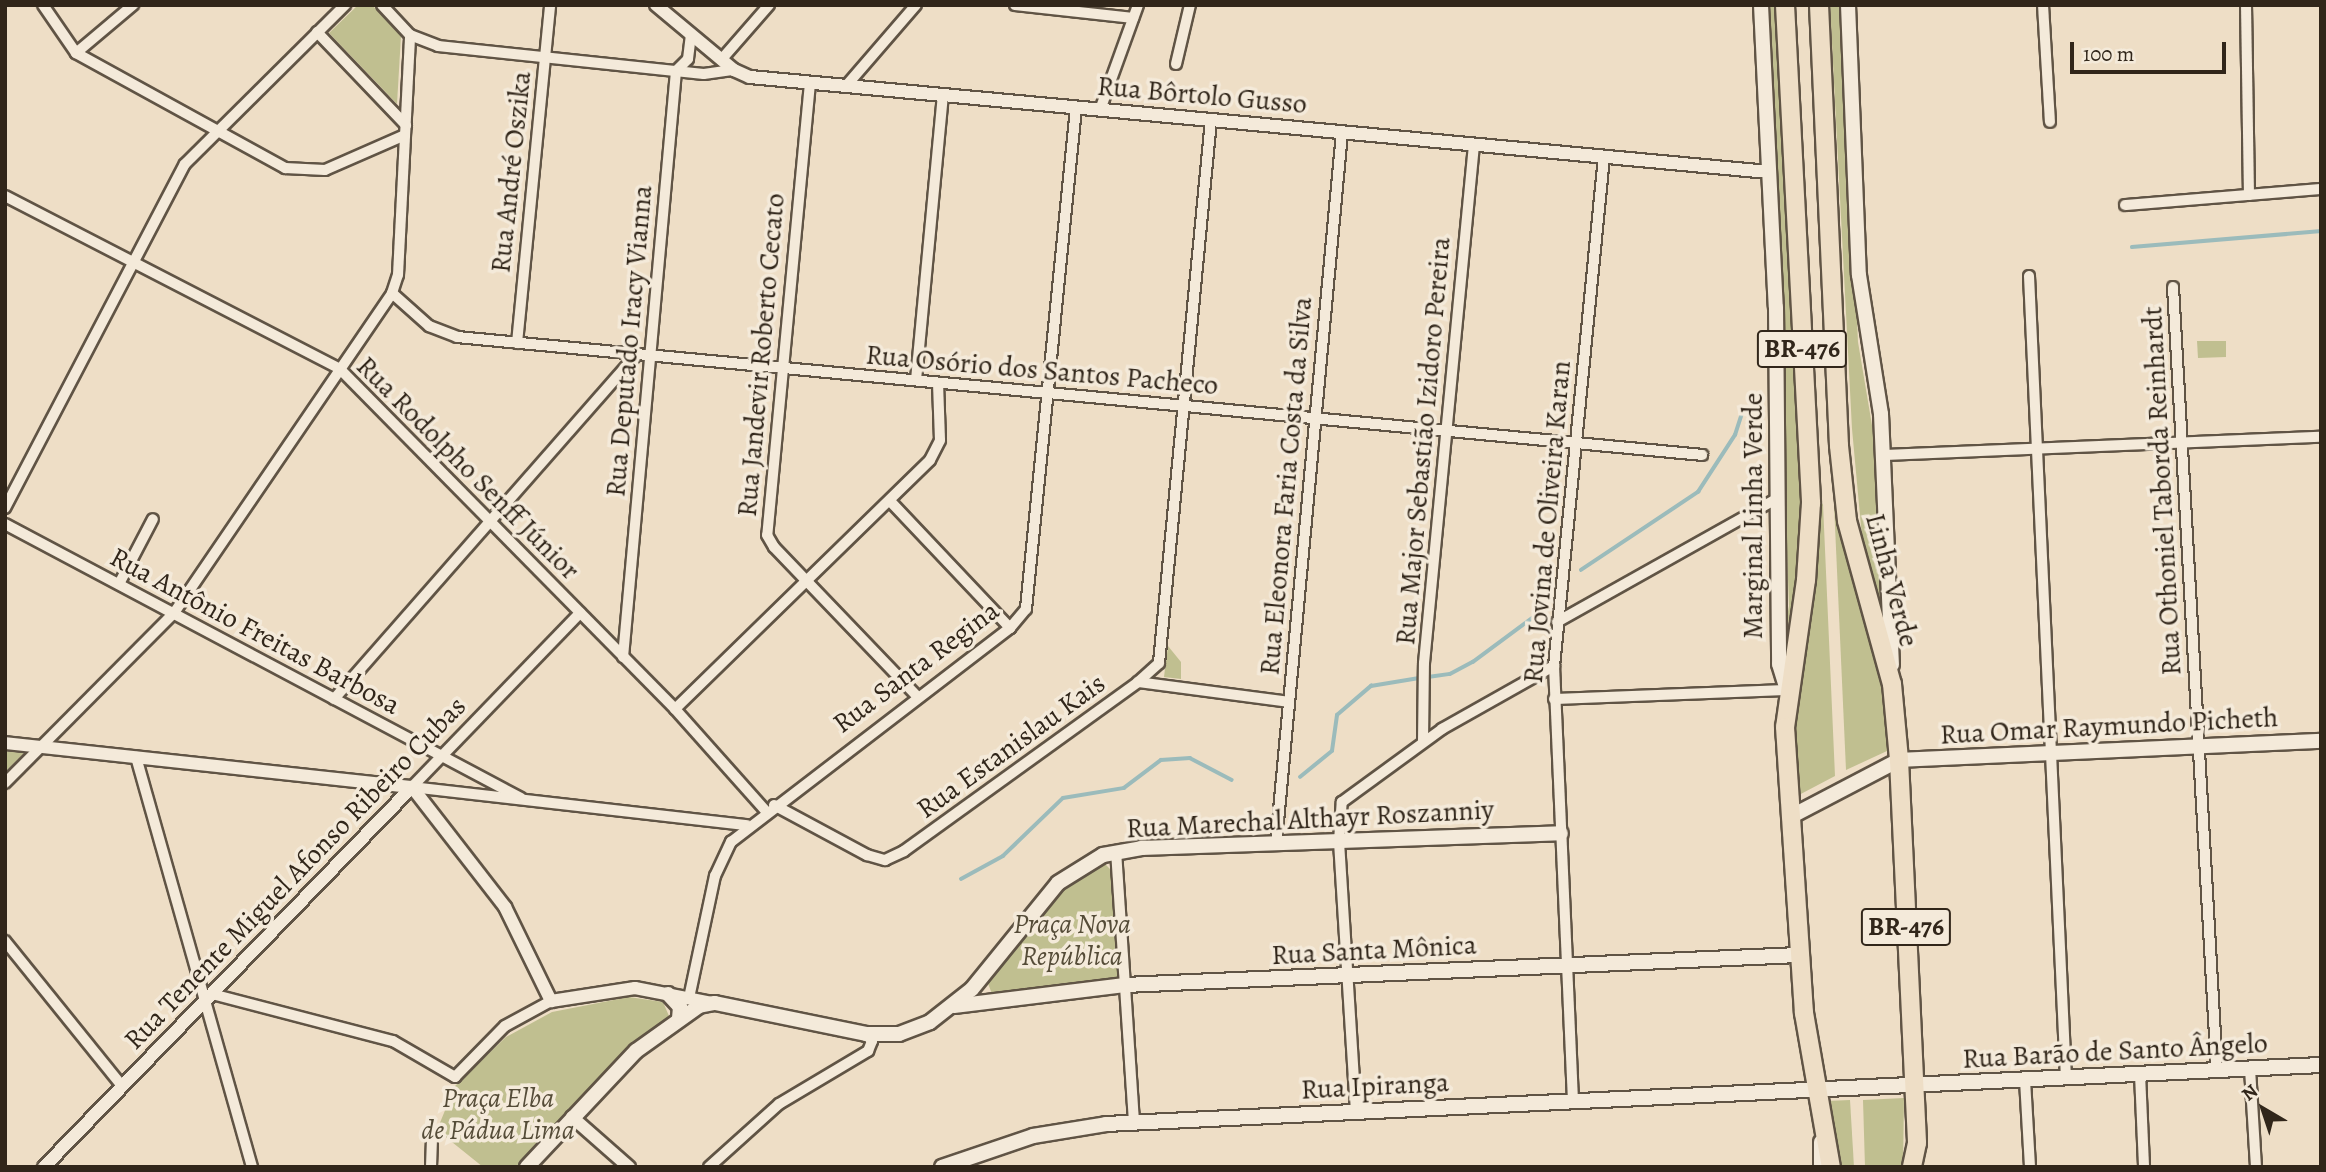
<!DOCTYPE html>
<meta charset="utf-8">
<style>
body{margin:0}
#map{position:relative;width:2326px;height:1172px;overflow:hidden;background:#eedec6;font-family:Alegreya,serif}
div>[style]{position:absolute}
.green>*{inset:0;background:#c0bf90}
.stream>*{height:3.5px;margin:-1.75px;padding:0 1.75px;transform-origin:1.75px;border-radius:1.75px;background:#9bbbbb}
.roads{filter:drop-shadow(2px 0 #605445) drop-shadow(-2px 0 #605445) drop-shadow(0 2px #605445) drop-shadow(0 -2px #605445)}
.minor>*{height:10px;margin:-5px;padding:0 5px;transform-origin:5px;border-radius:5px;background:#f4eada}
.tertiary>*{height:12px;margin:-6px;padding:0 6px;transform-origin:6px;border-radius:6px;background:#f4eada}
.secondary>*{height:14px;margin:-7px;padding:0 7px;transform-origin:7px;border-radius:7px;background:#f4eada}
.trunk>*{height:18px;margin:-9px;padding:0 9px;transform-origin:9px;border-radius:9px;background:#eedec6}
span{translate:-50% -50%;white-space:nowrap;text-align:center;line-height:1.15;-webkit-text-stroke:7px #f4eada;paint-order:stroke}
.shield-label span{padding:2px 5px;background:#f4eada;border:2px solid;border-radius:5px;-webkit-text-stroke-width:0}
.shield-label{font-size:26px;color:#31261a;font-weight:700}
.street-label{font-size:28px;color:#31261a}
.park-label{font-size:28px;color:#554c38;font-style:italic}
.frame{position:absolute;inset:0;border:7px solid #31261a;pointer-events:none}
.north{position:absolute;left:2228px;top:1074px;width:70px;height:70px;-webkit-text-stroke:5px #f4eada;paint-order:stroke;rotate:321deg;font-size:19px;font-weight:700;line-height:28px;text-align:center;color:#31261a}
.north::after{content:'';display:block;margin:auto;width:24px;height:32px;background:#31261a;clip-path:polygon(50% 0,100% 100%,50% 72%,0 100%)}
.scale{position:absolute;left:2070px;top:42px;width:156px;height:32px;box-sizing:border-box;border:4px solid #31261a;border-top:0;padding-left:9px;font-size:21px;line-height:24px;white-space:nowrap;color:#31261a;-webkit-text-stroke:5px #f4eada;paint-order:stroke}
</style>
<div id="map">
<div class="green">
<i style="clip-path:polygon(358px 5px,372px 5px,401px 36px,397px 104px,329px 33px)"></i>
<i style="clip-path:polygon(1770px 5px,1779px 5px,1803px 502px,1798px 573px,1783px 652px,1780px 623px,1786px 622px,1789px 606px,1782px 414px,1783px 273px)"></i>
<i style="clip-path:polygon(1830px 5px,1843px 5px,1858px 342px,1878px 461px,1882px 607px,1863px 548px,1852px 429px)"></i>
<i style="clip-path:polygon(2197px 341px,2226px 341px,2226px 357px,2198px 358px)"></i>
<i style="clip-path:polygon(1823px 504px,1835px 776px,1797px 796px,1794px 706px,1815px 576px,1818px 505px)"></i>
<i style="clip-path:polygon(1834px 504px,1838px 504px,1876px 652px,1887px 723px,1887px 751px,1846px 770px)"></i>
<i style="clip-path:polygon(1168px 646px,1181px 662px,1181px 679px,1164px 677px)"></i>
<i style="clip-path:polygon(5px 751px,24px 753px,5px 772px)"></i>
<i style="clip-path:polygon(1103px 862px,1114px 873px,1118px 978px,992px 994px,986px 978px,1061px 888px)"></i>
<i style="clip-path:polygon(629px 997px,663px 1002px,669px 1016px,578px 1099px,518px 1167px,483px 1167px,437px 1130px,455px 1086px,506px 1037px,552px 1012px)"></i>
<i style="clip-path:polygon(1904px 1098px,1903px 1167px,1865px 1167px,1863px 1100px)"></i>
<i style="clip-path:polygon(1850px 1100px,1854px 1167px,1839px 1167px,1827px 1101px)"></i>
</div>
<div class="stream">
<i style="left:2132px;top:247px;width:190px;rotate:-4.8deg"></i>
<i style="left:1581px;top:570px;width:141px;rotate:-33.7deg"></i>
<i style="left:1698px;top:492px;width:68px;rotate:-57deg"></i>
<i style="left:1735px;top:435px;width:28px;rotate:-72deg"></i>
<i style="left:1428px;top:677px;width:22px;rotate:-8deg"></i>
<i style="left:1450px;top:674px;width:26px;rotate:-28deg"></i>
<i style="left:1473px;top:662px;width:92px;rotate:-36.6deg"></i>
<i style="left:1300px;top:777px;width:41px;rotate:-39.1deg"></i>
<i style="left:1332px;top:751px;width:36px;rotate:-82deg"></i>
<i style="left:1337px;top:715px;width:45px;rotate:-40.5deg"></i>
<i style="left:1371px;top:686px;width:50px;rotate:-9.3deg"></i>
<i style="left:961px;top:879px;width:48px;rotate:-28.7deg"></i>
<i style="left:1003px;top:856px;width:83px;rotate:-44deg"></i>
<i style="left:1063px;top:798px;width:62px;rotate:-9.3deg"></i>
<i style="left:1124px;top:788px;width:46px;rotate:-37.1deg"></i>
<i style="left:1161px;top:760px;width:29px;rotate:-4deg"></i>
<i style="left:1190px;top:758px;width:47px;rotate:27.6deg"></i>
</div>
<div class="roads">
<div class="minor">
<i style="left:43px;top:5px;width:58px;rotate:55.5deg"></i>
<i style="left:76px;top:53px;width:239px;rotate:28.8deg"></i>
<i style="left:285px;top:168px;width:40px;rotate:2.9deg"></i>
<i style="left:325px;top:170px;width:87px;rotate:-23.6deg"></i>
<i style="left:382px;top:5px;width:41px;rotate:47deg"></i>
<i style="left:410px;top:35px;width:30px;rotate:21deg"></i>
<i style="left:438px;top:46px;width:267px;rotate:6deg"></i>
<i style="left:704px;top:74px;width:30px;rotate:-8deg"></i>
<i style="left:1015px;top:5px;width:119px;rotate:6.3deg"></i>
<i style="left:2043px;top:5px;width:117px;rotate:86.6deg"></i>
<i style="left:2246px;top:5px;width:190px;rotate:89.1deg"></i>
<i style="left:317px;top:32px;width:129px;rotate:46.3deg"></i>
<i style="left:76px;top:53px;width:75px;rotate:-40.1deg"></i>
<i style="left:721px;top:60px;width:73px;rotate:-48.9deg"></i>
<i style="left:1176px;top:64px;width:61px;rotate:-76.7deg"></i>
<i style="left:810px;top:83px;width:454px;rotate:95.4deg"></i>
<i style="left:767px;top:535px;width:14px;rotate:60deg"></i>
<i style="left:774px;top:547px;width:208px;rotate:46.2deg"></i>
<i style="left:846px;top:86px;width:107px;rotate:-49.2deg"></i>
<i style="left:1100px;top:110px;width:112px;rotate:-70.1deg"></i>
<i style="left:5px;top:196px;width:377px;rotate:27.3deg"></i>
<i style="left:340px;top:369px;width:477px;rotate:45.4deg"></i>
<i style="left:675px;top:709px;width:137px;rotate:48.3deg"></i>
<i style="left:2125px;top:205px;width:197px;rotate:-4.7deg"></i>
<i style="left:2029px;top:276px;width:803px;rotate:87.36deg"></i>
<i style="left:2173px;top:287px;width:785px;rotate:86.79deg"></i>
<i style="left:392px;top:293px;width:50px;rotate:41.7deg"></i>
<i style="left:429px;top:326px;width:30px;rotate:21deg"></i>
<i style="left:457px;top:337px;width:1251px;rotate:5.41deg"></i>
<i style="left:517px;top:343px;width:340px;rotate:-84.4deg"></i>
<i style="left:916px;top:380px;width:286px;rotate:-84.6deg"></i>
<i style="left:1884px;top:455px;width:437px;rotate:-2.4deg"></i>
<i style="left:890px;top:501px;width:175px;rotate:46.6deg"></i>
<i style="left:5px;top:508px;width:388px;rotate:-62.4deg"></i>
<i style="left:185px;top:164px;width:226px;rotate:-44.8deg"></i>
<i style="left:5px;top:524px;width:584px;rotate:27.97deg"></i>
<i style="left:119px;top:584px;width:73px;rotate:-62.4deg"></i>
<i style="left:1557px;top:622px;width:253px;rotate:-29.3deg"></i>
<i style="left:623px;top:657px;width:588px;rotate:-84.83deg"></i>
<i style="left:676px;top:71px;width:17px;rotate:-45deg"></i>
<i style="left:688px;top:59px;width:24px;rotate:-83deg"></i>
<i style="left:1138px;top:682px;width:28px;rotate:-42deg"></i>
<i style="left:1159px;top:663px;width:545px;rotate:-84.53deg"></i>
<i style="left:334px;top:699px;width:459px;rotate:-48.7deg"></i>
<i style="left:1554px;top:699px;width:233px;rotate:-2.2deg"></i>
<i style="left:675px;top:709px;width:356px;rotate:-44.3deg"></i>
<i style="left:930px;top:460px;width:22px;rotate:-63deg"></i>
<i style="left:940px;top:440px;width:57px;rotate:-92deg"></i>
<i style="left:1423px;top:741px;width:78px;rotate:-89.3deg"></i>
<i style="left:1424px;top:663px;width:520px;rotate:-84.49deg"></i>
<i style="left:136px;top:757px;width:426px;rotate:74.2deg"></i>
<i style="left:5px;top:783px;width:240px;rotate:-45.2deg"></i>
<i style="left:174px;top:613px;width:387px;rotate:-55.7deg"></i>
<i style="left:392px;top:293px;width:19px;rotate:-72deg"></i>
<i style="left:398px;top:275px;width:240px;rotate:-87.1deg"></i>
<i style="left:412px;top:787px;width:337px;rotate:6.5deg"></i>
<i style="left:412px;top:787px;width:242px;rotate:-46deg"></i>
<i style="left:774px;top:805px;width:106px;rotate:28.3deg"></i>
<i style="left:867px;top:855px;width:19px;rotate:16deg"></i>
<i style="left:885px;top:860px;width:21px;rotate:-25deg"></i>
<i style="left:904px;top:851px;width:289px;rotate:-35.8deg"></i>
<i style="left:1138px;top:682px;width:152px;rotate:7.5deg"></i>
<i style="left:1276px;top:843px;width:713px;rotate:-84.69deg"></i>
<i style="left:1116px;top:851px;width:272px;rotate:86.2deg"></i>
<i style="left:5px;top:941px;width:186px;rotate:51.1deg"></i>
<i style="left:212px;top:994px;width:187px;rotate:14.6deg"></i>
<i style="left:393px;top:1041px;width:72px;rotate:30.1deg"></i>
<i style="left:455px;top:1077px;width:71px;rotate:-45.6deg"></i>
<i style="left:505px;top:1026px;width:52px;rotate:-28.5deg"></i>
<i style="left:689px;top:998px;width:125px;rotate:-78deg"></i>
<i style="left:715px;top:876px;width:38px;rotate:-65deg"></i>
<i style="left:731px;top:842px;width:352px;rotate:-37.5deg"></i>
<i style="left:1010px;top:628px;width:25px;rotate:-50deg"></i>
<i style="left:1026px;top:609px;width:503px;rotate:-84.3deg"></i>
<i style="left:2250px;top:1069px;width:98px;rotate:86.5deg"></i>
<i style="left:2140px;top:1074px;width:93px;rotate:87.5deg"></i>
<i style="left:2025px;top:1080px;width:87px;rotate:86.7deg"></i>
<i style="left:1573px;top:1101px;width:435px;rotate:-92.5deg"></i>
<i style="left:1554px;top:666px;width:511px;rotate:-84.39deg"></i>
<i style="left:1356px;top:1112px;width:272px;rotate:-93.6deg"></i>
<i style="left:1339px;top:841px;width:39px;rotate:-86deg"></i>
<i style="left:1342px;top:802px;width:124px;rotate:-36.1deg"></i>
<i style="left:1442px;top:729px;width:129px;rotate:-29.4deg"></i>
<i style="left:431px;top:1167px;width:33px;rotate:-88deg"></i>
<i style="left:709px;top:1167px;width:94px;rotate:-42deg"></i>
<i style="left:779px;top:1104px;width:104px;rotate:-30.8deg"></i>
<i style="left:868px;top:1051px;width:11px;rotate:-68deg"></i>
<i style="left:872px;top:1041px;width:9px;rotate:-131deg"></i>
</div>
<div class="tertiary">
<i style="left:656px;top:5px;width:102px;rotate:39.8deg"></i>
<i style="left:734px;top:70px;width:17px;rotate:24deg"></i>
<i style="left:750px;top:77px;width:1023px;rotate:5.33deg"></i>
<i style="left:5px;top:743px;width:409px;rotate:6.2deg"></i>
<i style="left:412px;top:787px;width:152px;rotate:52.2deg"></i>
<i style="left:505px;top:907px;width:105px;rotate:63.9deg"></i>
<i style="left:551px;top:1001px;width:85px;rotate:-8.8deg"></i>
<i style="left:635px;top:988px;width:78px;rotate:11deg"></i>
<i style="left:572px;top:1117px;width:76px;rotate:41.3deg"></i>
<i style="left:44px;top:1167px;width:529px;rotate:-45.92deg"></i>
</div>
<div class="secondary">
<i style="left:1761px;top:5px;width:302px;rotate:87.2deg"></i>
<i style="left:1776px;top:307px;width:357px;rotate:89.5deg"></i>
<i style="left:1779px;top:664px;width:27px;rotate:73deg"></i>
<i style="left:1848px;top:5px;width:270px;rotate:87.7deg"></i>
<i style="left:1859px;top:275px;width:141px;rotate:81deg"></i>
<i style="left:1881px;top:414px;width:251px;rotate:87.5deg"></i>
<i style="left:1790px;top:817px;width:123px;rotate:-27.6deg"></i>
<i style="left:1899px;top:760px;width:422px;rotate:-2.6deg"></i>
<i style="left:668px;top:994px;width:18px;rotate:47deg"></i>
<i style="left:680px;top:1007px;width:12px;rotate:95deg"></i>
<i style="left:954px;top:1006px;width:172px;rotate:-7deg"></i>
<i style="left:1125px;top:985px;width:675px;rotate:-2.55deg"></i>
<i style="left:527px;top:1167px;width:159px;rotate:-46.8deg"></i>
<i style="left:636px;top:1051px;width:77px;rotate:-35.5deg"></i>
<i style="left:699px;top:1006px;width:16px;rotate:-11deg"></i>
<i style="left:715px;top:1003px;width:154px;rotate:11.6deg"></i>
<i style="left:866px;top:1034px;width:33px"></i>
<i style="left:899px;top:1034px;width:33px;rotate:-21deg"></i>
<i style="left:930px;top:1022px;width:53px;rotate:-38.2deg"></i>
<i style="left:972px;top:989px;width:136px;rotate:-50.9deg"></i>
<i style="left:1058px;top:883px;width:53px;rotate:-31.9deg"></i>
<i style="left:1103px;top:855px;width:39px;rotate:-10deg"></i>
<i style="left:1141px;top:848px;width:420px;rotate:-2deg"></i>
<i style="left:942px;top:1167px;width:96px;rotate:-18.8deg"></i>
<i style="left:1033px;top:1136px;width:74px;rotate:-9.3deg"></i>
<i style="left:1106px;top:1124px;width:1216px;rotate:-2.78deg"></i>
<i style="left:1821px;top:1167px;width:25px;rotate:-90deg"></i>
</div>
<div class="trunk">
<i style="left:1785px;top:5px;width:499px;rotate:87deg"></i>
<i style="left:1811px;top:503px;width:77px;rotate:93.7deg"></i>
<i style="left:1806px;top:580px;width:148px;rotate:98.1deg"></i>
<i style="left:1785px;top:727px;width:287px;rotate:86.2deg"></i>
<i style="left:1804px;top:1013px;width:156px;rotate:80.1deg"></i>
<i style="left:1819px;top:5px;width:441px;rotate:87.4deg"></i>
<i style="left:1839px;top:446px;width:75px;rotate:83.9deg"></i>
<i style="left:1847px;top:521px;width:169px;rotate:74.6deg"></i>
<i style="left:1892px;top:684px;width:76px;rotate:84.7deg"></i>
<i style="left:1899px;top:760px;width:383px;rotate:87.3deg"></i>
<i style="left:1917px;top:1143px;width:25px;rotate:102deg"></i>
</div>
</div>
<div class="shield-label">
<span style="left:1802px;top:349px">BR-476</span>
<span style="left:1906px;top:927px">BR-476</span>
</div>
<div class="street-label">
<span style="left:1202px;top:95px;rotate:5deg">Rua Bôrtolo Gusso</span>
<span style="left:511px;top:172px;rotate:-84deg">Rua André Oszika</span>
<span style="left:629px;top:341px;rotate:-85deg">Rua Deputado Iracy Vianna</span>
<span style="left:761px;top:355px;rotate:-85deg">Rua Jandevir Roberto Cecato</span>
<span style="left:1042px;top:370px;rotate:5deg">Rua Osório dos Santos Pacheco</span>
<span style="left:1423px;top:441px;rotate:-85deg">Rua Major Sebastião Izidoro Pereira</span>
<span style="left:468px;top:468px;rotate:45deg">Rua Rodolpho Senff Júnior</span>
<span style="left:1286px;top:486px;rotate:-85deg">Rua Eleonora Faria Costa da Silva</span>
<span style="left:2162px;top:491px;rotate:-93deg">Rua Othoniel Taborda Reinhardt</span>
<span style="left:1753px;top:516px;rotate:-90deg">Marginal Linha Verde</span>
<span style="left:1547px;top:522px;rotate:-85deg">Rua Jovina de Oliveira Karan</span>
<span style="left:1892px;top:580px;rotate:75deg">Linha Verde</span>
<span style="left:255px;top:631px;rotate:28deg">Rua Antônio Freitas Barbosa</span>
<span style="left:916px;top:667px;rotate:-37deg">Rua Santa Regina</span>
<span style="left:2109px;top:726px;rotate:-3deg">Rua Omar Raymundo Picheth</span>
<span style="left:1011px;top:746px;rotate:-36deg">Rua Estanislau Kais</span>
<span style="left:1310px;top:819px;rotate:-3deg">Rua Marechal Althayr Roszanniy</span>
<span style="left:295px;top:873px;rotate:-46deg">Rua Tenente Miguel Afonso Ribeiro Cubas</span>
<span style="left:1374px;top:950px;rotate:-3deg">Rua Santa Mônica</span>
<span style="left:2115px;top:1051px;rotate:-3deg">Rua Barão de Santo Ângelo</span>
<span style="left:1375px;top:1086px;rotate:-3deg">Rua Ipiranga</span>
</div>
<div class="park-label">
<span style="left:1072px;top:940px">Praça Nova<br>República</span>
<span style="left:498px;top:1114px">Praça Elba<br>de Pádua Lima</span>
</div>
<div class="frame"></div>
<div class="north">N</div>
<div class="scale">100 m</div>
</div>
